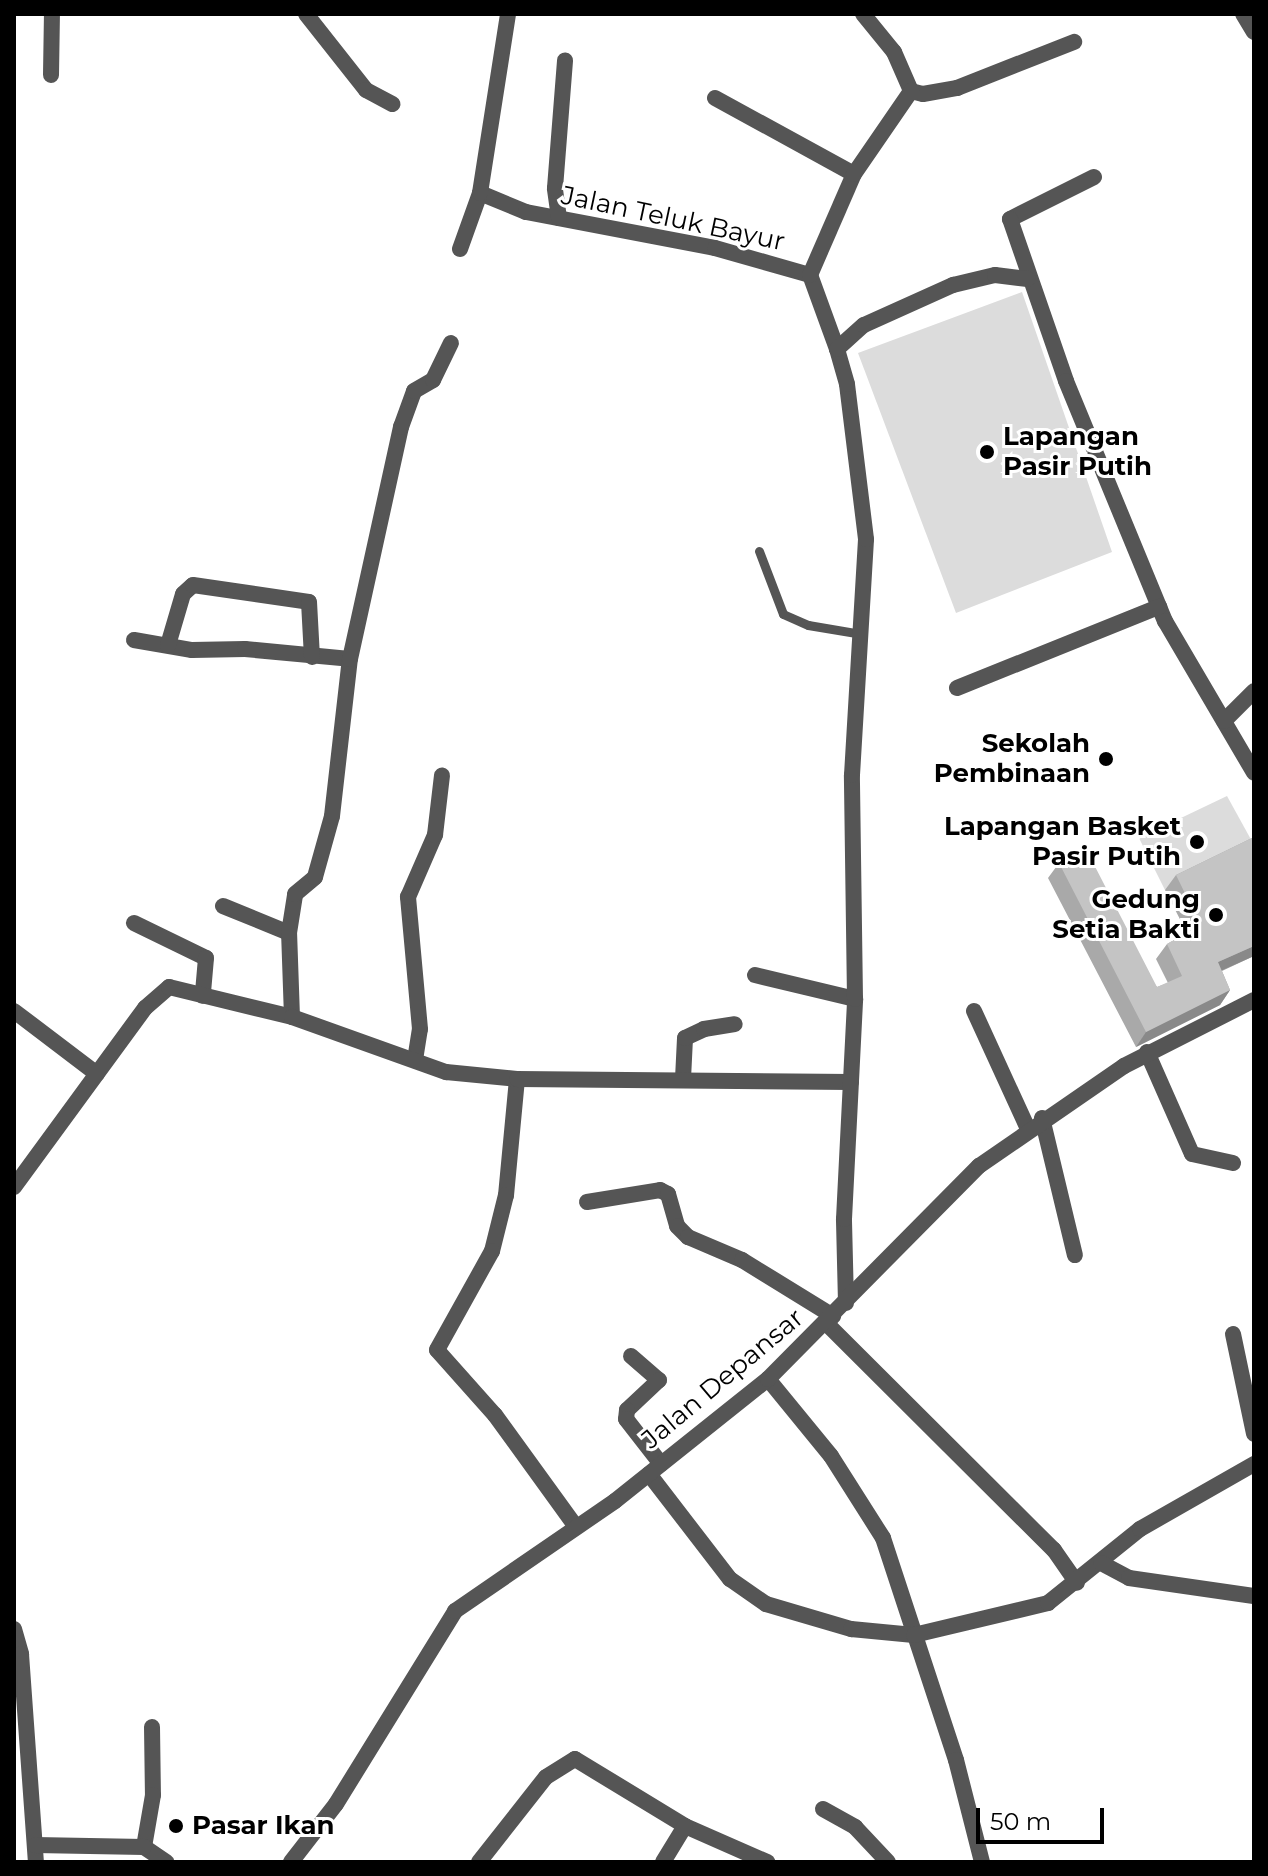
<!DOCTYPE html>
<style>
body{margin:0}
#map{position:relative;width:1268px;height:1876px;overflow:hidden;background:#fff;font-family:Montserrat,sans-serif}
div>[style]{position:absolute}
.green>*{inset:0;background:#dcdcdc}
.lane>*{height:9px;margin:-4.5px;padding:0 4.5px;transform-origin:4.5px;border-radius:4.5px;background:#555}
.street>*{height:16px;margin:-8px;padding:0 8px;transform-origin:8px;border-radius:8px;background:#555}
.wall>*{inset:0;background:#a9a9a9}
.shaded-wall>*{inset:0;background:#898989}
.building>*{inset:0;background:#c4c4c4}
.dots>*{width:22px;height:22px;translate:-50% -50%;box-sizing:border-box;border:4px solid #fff;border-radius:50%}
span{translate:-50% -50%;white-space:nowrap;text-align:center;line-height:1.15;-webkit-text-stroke:6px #fff;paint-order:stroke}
.street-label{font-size:26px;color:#000}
.poi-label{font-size:26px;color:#000;font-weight:700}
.left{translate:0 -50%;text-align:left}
.right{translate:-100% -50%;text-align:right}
.frame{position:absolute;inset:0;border:16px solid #000;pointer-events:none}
.scale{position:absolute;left:976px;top:1808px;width:128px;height:36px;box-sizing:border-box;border:4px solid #000;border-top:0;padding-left:10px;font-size:24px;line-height:28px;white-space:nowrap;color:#000;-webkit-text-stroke:6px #fff;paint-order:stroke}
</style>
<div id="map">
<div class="green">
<i style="clip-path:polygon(1022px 292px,1112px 552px,956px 613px,858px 353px)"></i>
<i style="clip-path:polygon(1227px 796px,1254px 845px,1165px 890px,1139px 838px)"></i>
</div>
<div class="lane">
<i style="left:759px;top:551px;width:67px;rotate:69.1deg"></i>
<i style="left:783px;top:614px;width:27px;rotate:24deg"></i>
<i style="left:808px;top:625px;width:55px;rotate:9.5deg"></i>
</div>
<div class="street">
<i style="left:306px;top:14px;width:97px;rotate:51.7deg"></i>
<i style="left:366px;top:90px;width:30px;rotate:28deg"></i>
<i style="left:863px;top:14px;width:49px;rotate:50.8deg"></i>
<i style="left:894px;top:52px;width:43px;rotate:66.4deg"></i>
<i style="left:911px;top:91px;width:12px;rotate:14deg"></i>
<i style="left:923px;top:94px;width:35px;rotate:-10deg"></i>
<i style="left:957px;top:88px;width:126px;rotate:-21.5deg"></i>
<i style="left:1243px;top:14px;width:21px;rotate:59deg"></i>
<i style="left:51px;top:75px;width:61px;rotate:-89.1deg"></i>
<i style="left:715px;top:98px;width:158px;rotate:28.7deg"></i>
<i style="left:1094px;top:177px;width:94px;rotate:153.4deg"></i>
<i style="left:1010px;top:219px;width:171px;rotate:70.9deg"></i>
<i style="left:1066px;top:381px;width:260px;rotate:67.6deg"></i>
<i style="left:1165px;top:621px;width:176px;rotate:59.6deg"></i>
<i style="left:480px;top:193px;width:50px;rotate:22.4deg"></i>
<i style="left:526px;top:212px;width:192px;rotate:10.8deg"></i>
<i style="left:715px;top:248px;width:99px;rotate:15.9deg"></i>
<i style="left:559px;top:218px;width:30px;rotate:-98deg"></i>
<i style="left:555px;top:188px;width:128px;rotate:-85.5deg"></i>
<i style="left:460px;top:249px;width:59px;rotate:-70.3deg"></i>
<i style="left:480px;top:193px;width:181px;rotate:-81.1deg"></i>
<i style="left:837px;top:349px;width:79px;rotate:-110deg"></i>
<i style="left:810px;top:275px;width:110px;rotate:-66.5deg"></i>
<i style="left:854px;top:174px;width:101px;rotate:-55.5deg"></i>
<i style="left:134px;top:640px;width:59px;rotate:9.8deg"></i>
<i style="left:192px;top:650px;width:53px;rotate:-1.1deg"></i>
<i style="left:245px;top:649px;width:105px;rotate:5.4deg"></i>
<i style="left:168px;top:645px;width:53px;rotate:-73.6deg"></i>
<i style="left:183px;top:594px;width:13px;rotate:-42deg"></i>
<i style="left:193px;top:585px;width:117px;rotate:8.3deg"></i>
<i style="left:309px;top:602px;width:55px;rotate:86.9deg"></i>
<i style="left:957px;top:688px;width:218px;rotate:-21.9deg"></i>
<i style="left:1224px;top:721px;width:42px;rotate:-45deg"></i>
<i style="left:223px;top:906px;width:71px;rotate:22.2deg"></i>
<i style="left:134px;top:923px;width:80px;rotate:25.9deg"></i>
<i style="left:206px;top:958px;width:38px;rotate:95deg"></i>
<i style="left:755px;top:975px;width:103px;rotate:13.5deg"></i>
<i style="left:14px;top:1011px;width:104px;rotate:37.2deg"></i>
<i style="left:974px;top:1011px;width:130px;rotate:65.4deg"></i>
<i style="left:292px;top:1017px;width:84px;rotate:-92deg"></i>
<i style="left:289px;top:933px;width:39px;rotate:-81deg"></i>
<i style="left:295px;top:894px;width:26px;rotate:-40deg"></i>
<i style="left:315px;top:877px;width:63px;rotate:-74.4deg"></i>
<i style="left:332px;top:816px;width:158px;rotate:-83.5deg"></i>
<i style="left:350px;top:659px;width:238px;rotate:-77.6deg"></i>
<i style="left:401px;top:427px;width:38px;rotate:-70deg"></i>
<i style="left:414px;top:391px;width:22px;rotate:-30deg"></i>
<i style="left:433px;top:380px;width:41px;rotate:-64.1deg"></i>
<i style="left:1147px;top:1052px;width:111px;rotate:66.2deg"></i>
<i style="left:1192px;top:1154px;width:42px;rotate:12.4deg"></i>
<i style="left:415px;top:1060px;width:31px;rotate:-81deg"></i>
<i style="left:420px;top:1029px;width:133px;rotate:-95.2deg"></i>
<i style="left:408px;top:897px;width:68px;rotate:-66.5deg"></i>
<i style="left:435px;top:835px;width:60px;rotate:-83.3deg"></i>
<i style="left:517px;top:1079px;width:117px;rotate:95.4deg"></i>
<i style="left:506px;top:1195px;width:58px;rotate:104deg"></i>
<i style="left:492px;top:1251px;width:113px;rotate:119.1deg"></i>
<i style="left:437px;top:1350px;width:87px;rotate:48.3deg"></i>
<i style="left:495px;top:1415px;width:138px;rotate:54.1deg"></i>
<i style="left:683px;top:1079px;width:41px;rotate:-87.2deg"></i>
<i style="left:685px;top:1038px;width:21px;rotate:-25deg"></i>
<i style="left:704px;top:1029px;width:31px;rotate:-9deg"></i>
<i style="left:1042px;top:1118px;width:141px;rotate:76.5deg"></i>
<i style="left:14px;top:1187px;width:222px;rotate:-53.8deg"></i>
<i style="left:145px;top:1008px;width:32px;rotate:-41deg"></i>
<i style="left:169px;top:987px;width:127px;rotate:13.7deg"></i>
<i style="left:292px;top:1017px;width:164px;rotate:19.7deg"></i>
<i style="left:446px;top:1072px;width:71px;rotate:5.6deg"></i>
<i style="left:517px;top:1079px;width:334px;rotate:0.5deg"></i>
<i style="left:587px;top:1202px;width:74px;rotate:-9.3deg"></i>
<i style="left:660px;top:1190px;width:9px;rotate:27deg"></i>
<i style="left:668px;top:1194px;width:33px;rotate:74deg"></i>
<i style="left:677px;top:1226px;width:16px;rotate:45deg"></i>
<i style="left:688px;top:1237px;width:59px;rotate:23.1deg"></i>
<i style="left:742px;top:1260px;width:107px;rotate:31.6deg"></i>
<i style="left:846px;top:1303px;width:84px;rotate:-91.4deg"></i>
<i style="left:844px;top:1219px;width:220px;rotate:-87.1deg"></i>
<i style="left:855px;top:999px;width:224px;rotate:-90.8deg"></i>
<i style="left:852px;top:775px;width:236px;rotate:-86.6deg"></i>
<i style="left:866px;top:539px;width:156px;rotate:-97deg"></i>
<i style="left:847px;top:384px;width:36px;rotate:-106deg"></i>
<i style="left:837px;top:349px;width:36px;rotate:-42deg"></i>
<i style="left:864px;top:325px;width:98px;rotate:-24.2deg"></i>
<i style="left:953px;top:285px;width:43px;rotate:-13.4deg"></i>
<i style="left:995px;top:275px;width:33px;rotate:7deg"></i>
<i style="left:826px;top:1323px;width:322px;rotate:44.9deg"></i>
<i style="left:1054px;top:1550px;width:40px;rotate:55.1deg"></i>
<i style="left:1233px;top:1334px;width:102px;rotate:78.1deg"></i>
<i style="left:631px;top:1356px;width:37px;rotate:41deg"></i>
<i style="left:659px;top:1380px;width:44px;rotate:136.8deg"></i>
<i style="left:627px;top:1410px;width:9px;rotate:96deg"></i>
<i style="left:626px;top:1419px;width:57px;rotate:52.1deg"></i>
<i style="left:768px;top:1379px;width:99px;rotate:50.7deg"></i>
<i style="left:831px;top:1456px;width:97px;rotate:57.6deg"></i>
<i style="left:883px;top:1538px;width:234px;rotate:71.8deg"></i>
<i style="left:956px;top:1760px;width:105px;rotate:75.7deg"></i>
<i style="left:649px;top:1474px;width:133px;rotate:52.4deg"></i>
<i style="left:730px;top:1579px;width:44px;rotate:34.8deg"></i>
<i style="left:766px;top:1604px;width:89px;rotate:16.4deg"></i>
<i style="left:851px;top:1629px;width:63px;rotate:5.4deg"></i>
<i style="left:914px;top:1635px;width:138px;rotate:-13.4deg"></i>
<i style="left:1048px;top:1603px;width:118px;rotate:-38.8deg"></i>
<i style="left:1140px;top:1529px;width:131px;rotate:-29.7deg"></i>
<i style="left:1101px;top:1563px;width:32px;rotate:28deg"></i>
<i style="left:1129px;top:1578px;width:126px;rotate:8.2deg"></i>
<i style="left:14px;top:1629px;width:26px;rotate:74deg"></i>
<i style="left:21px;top:1654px;width:209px;rotate:85.9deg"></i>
<i style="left:152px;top:1727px;width:68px;rotate:89.2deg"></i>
<i style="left:153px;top:1795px;width:53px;rotate:99.8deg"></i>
<i style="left:144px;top:1847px;width:27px;rotate:34deg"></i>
<i style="left:823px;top:1809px;width:37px;rotate:29deg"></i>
<i style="left:855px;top:1827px;width:48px;rotate:46.7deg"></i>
<i style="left:35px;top:1845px;width:109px;rotate:1.1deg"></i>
<i style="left:291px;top:1862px;width:73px;rotate:-52.2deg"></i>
<i style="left:336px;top:1804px;width:227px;rotate:-58.3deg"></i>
<i style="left:455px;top:1611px;width:194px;rotate:-34.5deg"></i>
<i style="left:615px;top:1501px;width:196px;rotate:-38.6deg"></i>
<i style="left:768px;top:1379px;width:300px;rotate:-45.3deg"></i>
<i style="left:979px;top:1166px;width:176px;rotate:-34.6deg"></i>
<i style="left:1124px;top:1066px;width:146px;rotate:-26.9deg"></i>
<i style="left:479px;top:1862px;width:108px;rotate:-51.8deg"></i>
<i style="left:546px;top:1777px;width:34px;rotate:-32deg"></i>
<i style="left:575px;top:1759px;width:129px;rotate:31.3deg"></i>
<i style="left:685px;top:1826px;width:90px;rotate:23.7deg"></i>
<i style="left:663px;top:1862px;width:42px;rotate:-58.6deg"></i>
</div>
<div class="wall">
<i style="clip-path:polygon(1254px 837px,1254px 956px,1222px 971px,1230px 990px,1220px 1005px,1136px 1047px,1048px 878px,1059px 863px,1157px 987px,1168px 983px,1156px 959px,1167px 944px,1187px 933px,1165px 890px,1176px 875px)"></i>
</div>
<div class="shaded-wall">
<i style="clip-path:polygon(1254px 946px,1254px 956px,1207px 977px,1218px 962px)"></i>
<i style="clip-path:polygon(1230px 990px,1220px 1005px,1136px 1047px,1146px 1032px)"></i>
</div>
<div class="building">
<i style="clip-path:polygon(1254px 837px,1254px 946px,1218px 962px,1230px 990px,1146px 1032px,1059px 863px,1087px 851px,1157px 987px,1182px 976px,1167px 944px,1200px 924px,1176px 875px)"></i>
</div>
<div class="dots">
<i style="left:987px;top:452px;background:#000"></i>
<i style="left:1106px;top:759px;background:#000"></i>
<i style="left:1197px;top:842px;background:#000"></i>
<i style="left:1216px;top:915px;background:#000"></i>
<i style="left:176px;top:1826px;background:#000"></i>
</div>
<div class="street-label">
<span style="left:673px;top:219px;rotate:12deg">Jalan Teluk Bayur</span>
<span style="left:723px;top:1379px;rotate:-40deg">Jalan Depansar</span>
</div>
<div class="poi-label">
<span class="left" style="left:1003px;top:452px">Lapangan<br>Pasir Putih</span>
<span class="right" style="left:1090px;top:759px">Sekolah<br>Pembinaan</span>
<span class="right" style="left:1181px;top:842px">Lapangan Basket<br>Pasir Putih</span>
<span class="right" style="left:1200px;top:915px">Gedung<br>Setia Bakti</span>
<span class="left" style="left:192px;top:1826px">Pasar Ikan</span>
</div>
<div class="frame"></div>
<div class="scale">50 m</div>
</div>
